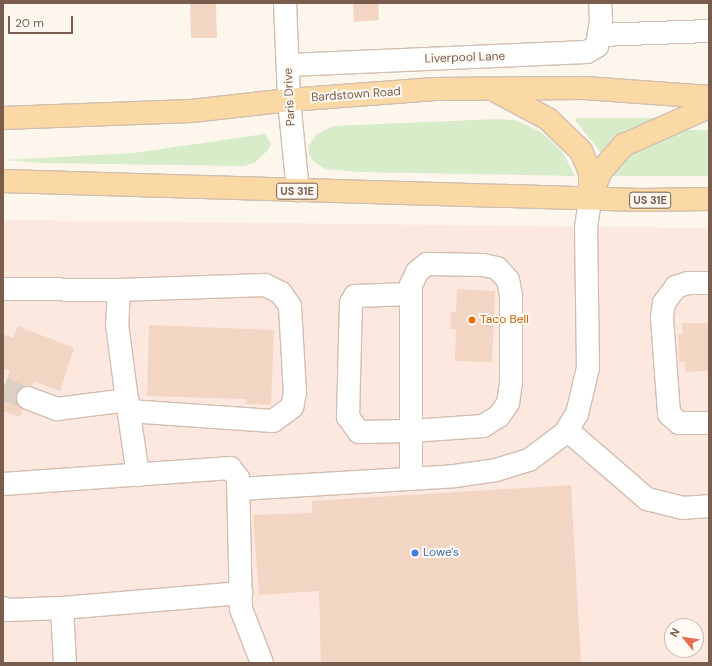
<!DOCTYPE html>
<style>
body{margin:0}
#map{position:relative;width:712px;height:666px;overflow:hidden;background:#fdf6ec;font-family:"DM Sans",sans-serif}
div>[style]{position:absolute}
.commercial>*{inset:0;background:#fde8e0}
.green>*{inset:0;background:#d8ecc9}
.building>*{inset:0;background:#f3d5c3}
.minor-tunnel>*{height:22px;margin-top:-11px;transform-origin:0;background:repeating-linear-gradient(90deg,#dcd0c4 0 22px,transparent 0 33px)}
.roads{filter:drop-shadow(1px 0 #d1beb0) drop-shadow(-1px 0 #d1beb0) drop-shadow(0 1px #d1beb0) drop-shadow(0 -1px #d1beb0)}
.minor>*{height:22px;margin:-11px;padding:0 11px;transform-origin:11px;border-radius:11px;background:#fff}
.major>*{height:22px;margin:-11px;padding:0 11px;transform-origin:11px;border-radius:11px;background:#fbd9a5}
.dots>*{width:11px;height:11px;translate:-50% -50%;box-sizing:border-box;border:2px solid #fffaf3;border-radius:50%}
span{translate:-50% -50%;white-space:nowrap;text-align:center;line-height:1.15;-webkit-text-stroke:4px #fffaf3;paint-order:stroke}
.shield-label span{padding:1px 3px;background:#fffaf3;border:1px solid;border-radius:3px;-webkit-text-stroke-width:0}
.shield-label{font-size:11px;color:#7a5c4d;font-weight:700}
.street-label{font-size:12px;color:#7a5c4d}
.food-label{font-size:12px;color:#c56008}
.left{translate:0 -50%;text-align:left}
.shop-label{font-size:12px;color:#366cbe}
.frame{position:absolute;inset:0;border:4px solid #7a5c4d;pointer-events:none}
.north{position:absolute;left:664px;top:618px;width:40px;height:40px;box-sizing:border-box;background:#fffaf3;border:1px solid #cabbb1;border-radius:50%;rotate:300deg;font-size:11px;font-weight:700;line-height:16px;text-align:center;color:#7a5c4d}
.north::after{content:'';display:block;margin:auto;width:14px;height:18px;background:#e76f51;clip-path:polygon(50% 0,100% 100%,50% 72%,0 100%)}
.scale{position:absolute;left:8px;top:16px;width:65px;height:18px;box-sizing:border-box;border:2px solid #7a5c4d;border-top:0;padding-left:5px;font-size:12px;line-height:14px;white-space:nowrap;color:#7a5c4d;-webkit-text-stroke:3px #fffaf3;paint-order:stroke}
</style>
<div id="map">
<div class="commercial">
<i style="clip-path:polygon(evenodd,3px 220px,709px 228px,709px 663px,3px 663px,3px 220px,672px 626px,696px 626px,696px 650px,672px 650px,672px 626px)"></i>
</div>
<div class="green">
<i style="clip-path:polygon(577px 118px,660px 118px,601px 153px,575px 120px)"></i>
<i style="clip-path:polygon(496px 119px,515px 120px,541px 132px,562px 151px,575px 176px,359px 172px,326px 169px,314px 162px,309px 154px,308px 147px,316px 135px,333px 126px)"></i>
<i style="clip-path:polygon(686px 130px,709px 130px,709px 176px,614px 176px,611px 171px,627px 154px,667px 134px)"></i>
<i style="clip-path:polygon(265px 134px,271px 144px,268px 150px,254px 163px,244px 166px,43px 163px,5px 160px,134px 153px)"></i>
</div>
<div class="building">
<i style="clip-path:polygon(190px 3px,216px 3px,217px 38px,191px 38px)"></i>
<i style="clip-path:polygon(353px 3px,378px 3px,379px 20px,354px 22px)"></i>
<i style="clip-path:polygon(457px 289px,495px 291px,492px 362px,455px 361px,456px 329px,450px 329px,451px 312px,456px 312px)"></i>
<i style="clip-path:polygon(682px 323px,709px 323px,709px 371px,685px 372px,685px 362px,679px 362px,678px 334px,683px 334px)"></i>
<i style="clip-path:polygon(149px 325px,274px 330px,271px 405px,246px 404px,246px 399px,147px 396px)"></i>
<i style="clip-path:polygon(18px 326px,74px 348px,60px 391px,34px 381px,32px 386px,20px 389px,16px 400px,23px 409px,20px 417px,3px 411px,3px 389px,10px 371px,3px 368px,3px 334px,13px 338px)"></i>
<i style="clip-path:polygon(571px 485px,581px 663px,321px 663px,319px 591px,259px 595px,253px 515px,312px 513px,312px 501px)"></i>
</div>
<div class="minor-tunnel">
<i style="left:3px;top:389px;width:27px;rotate:20deg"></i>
</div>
<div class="roads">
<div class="minor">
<i style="left:285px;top:3px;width:97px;rotate:87.6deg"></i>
<i style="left:289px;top:100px;width:91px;rotate:84.4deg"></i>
<i style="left:600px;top:35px;width:109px;rotate:-2.1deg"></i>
<i style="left:289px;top:65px;width:298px;rotate:-2.5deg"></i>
<i style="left:587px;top:52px;width:12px;rotate:-31deg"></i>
<i style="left:597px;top:46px;width:26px;rotate:-81deg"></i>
<i style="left:601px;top:20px;width:17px;rotate:-93deg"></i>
<i style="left:709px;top:283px;width:21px;rotate:180deg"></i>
<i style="left:688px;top:283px;width:13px;rotate:162deg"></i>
<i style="left:676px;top:287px;width:20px;rotate:127deg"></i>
<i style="left:664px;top:303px;width:15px;rotate:98deg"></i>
<i style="left:662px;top:318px;width:96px;rotate:85.8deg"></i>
<i style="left:669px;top:414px;width:13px;rotate:42deg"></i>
<i style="left:679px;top:423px;width:30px"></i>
<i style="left:3px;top:289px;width:116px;rotate:0.5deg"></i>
<i style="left:28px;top:398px;width:31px;rotate:21deg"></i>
<i style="left:57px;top:409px;width:71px;rotate:-7.3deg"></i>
<i style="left:129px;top:411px;width:144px;rotate:4deg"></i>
<i style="left:273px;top:421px;width:24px;rotate:-36deg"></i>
<i style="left:292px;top:407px;width:14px;rotate:-78deg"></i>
<i style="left:295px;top:393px;width:87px;rotate:-93.3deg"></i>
<i style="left:290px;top:306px;width:16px;rotate:-125deg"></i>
<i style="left:281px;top:293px;width:18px;rotate:-153deg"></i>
<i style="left:265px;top:285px;width:146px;rotate:178deg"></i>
<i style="left:119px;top:290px;width:34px;rotate:93deg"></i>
<i style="left:117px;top:324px;width:77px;rotate:82.5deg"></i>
<i style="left:127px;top:400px;width:76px;rotate:81.7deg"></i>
<i style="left:567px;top:430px;width:106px;rotate:40.8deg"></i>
<i style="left:647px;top:499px;width:36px;rotate:14deg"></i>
<i style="left:682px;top:508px;width:27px;rotate:-4deg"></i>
<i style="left:411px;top:478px;width:193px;rotate:-90deg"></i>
<i style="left:411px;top:285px;width:14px;rotate:-65deg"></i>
<i style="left:417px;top:272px;width:13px;rotate:-39deg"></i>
<i style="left:427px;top:264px;width:56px;rotate:1deg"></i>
<i style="left:483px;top:265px;width:14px;rotate:12deg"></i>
<i style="left:497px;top:268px;width:16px;rotate:47deg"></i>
<i style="left:508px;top:280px;width:16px;rotate:79deg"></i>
<i style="left:511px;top:296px;width:86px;rotate:90deg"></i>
<i style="left:511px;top:382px;width:21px;rotate:98deg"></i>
<i style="left:508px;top:403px;width:16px;rotate:125deg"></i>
<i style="left:499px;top:416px;width:19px;rotate:148deg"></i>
<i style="left:483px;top:426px;width:72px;rotate:176deg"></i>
<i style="left:411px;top:431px;width:52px;rotate:178.9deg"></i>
<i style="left:359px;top:432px;width:19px;rotate:-126deg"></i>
<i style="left:348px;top:417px;width:114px;rotate:-88.5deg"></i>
<i style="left:351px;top:303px;width:8px;rotate:-60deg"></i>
<i style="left:355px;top:296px;width:56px;rotate:-2deg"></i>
<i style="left:3px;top:484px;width:228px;rotate:-4deg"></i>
<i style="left:230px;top:468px;width:13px;rotate:51deg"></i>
<i style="left:238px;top:478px;width:131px;rotate:88.7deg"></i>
<i style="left:241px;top:609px;width:58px;rotate:68.7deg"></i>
<i style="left:239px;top:489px;width:216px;rotate:-3.4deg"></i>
<i style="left:455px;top:476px;width:41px;rotate:-8.3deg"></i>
<i style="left:496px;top:470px;width:34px;rotate:-17deg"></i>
<i style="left:529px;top:460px;width:45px;rotate:-36.9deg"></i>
<i style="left:565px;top:433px;width:22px;rotate:-58deg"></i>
<i style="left:577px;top:414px;width:47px;rotate:-76.6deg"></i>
<i style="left:588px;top:368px;width:140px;rotate:-90.8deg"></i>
<i style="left:586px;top:228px;width:30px;rotate:-82deg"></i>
<i style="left:3px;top:608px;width:5px;rotate:22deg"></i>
<i style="left:8px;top:610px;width:54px;rotate:-2.1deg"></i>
<i style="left:62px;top:608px;width:55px;rotate:86.9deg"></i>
<i style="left:62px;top:608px;width:180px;rotate:-4.8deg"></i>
</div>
<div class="major">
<i style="left:494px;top:90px;width:61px;rotate:28.2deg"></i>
<i style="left:548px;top:119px;width:46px;rotate:44.1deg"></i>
<i style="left:581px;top:151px;width:23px;rotate:67deg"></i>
<i style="left:590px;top:172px;width:26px;rotate:90deg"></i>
<i style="left:3px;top:118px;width:188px;rotate:-2.1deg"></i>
<i style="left:191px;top:111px;width:99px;rotate:-6.4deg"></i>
<i style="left:289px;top:100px;width:146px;rotate:-4.3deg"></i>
<i style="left:435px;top:89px;width:150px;rotate:-0.4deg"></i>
<i style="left:585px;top:88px;width:124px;rotate:4.2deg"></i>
<i style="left:3px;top:181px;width:637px;rotate:1.71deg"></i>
<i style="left:640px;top:200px;width:69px;rotate:-0.8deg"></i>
<i style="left:592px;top:194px;width:25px;rotate:-69deg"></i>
<i style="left:601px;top:171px;width:35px;rotate:-49deg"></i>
<i style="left:624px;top:145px;width:93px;rotate:-24.1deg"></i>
</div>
</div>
<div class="dots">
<i style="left:472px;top:320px;background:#e8710a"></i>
<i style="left:415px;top:553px;background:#3f7fe0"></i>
</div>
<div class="shield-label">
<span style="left:297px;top:191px">US 31E</span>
<span style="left:650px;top:200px">US 31E</span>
</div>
<div class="street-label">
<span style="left:465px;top:58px;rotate:-2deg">Liverpool Lane</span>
<span style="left:356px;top:95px;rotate:-4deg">Bardstown Road</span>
<span style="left:290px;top:97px;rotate:-93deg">Paris Drive</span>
</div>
<div class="food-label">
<span class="left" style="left:480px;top:320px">Taco Bell</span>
</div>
<div class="shop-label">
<span class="left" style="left:423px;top:553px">Lowe's</span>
</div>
<div class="frame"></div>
<div class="north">N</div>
<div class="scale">20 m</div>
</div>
